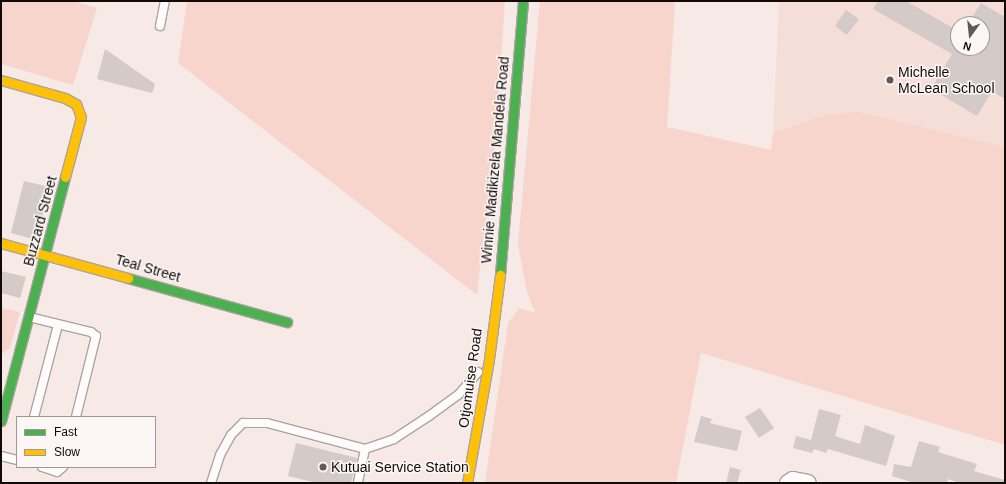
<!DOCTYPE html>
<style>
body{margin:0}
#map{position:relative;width:1006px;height:484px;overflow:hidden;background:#f6e9e6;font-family:Helvetica,sans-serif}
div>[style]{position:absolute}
.built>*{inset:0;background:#f5ddd8}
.green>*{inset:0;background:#f7d5cd}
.building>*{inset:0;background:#d4cac7}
.roads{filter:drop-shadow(1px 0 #ada3a1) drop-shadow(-1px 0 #ada3a1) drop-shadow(0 1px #ada3a1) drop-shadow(0 -1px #ada3a1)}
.lane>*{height:8px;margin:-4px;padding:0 4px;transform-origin:4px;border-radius:4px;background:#fefcfb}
.street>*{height:16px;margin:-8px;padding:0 8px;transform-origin:8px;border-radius:8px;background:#fefcfb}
.fast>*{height:9px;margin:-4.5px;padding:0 4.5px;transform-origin:4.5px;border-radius:4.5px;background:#4caf50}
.slow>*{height:9px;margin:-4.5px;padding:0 4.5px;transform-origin:4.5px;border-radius:4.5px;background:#ffc107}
.dots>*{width:11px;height:11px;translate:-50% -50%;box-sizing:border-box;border:2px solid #fcf7f6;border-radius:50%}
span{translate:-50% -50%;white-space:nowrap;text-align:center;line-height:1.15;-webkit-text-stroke:3px #fcf7f6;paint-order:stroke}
.poi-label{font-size:14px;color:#120a09}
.left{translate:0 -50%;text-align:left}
.street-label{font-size:14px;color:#120a09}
.frame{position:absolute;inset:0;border:2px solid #120a09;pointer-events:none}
.legend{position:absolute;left:16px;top:416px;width:140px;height:52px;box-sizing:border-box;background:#fcf7f6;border:1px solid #9e9897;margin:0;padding:5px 7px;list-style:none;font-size:12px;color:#120a09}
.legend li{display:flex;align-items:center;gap:8px;height:20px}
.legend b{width:20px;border:1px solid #9e9897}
.north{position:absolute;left:950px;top:16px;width:40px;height:40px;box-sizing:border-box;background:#fcf7f6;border:1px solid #9e9897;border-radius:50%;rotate:195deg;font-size:11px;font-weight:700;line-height:16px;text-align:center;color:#120a09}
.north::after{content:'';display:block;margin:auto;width:14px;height:18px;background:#625856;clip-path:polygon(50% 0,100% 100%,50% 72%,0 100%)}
</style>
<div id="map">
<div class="built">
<i style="clip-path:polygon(evenodd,779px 1px,1005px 1px,1005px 147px,860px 112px,798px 123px,773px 132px,779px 1px,958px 24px,982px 24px,982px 48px,958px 48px,958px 24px)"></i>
</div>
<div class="green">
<i style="clip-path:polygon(1px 1px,74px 1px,97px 8px,73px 85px,1px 64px)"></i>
<i style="clip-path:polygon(187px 1px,505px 1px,496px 134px,477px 295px,178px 63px)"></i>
<i style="clip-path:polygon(540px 1px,675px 1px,667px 127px,771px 150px,773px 132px,825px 115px,860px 112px,1005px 147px,1005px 445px,701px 353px,676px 483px,485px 483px,508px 323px,519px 308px,535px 313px,526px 288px,518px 244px)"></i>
<i style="clip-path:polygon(1px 308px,20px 312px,10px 348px,1px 354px)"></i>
</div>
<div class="building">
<i style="clip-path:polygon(878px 1px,906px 1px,958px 31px,958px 48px,982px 48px,982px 24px,968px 24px,981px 3px,1005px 17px,1005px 99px,992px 91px,977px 116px,931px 89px,952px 54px,873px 9px)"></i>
<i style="clip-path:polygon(846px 10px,859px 19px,847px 35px,835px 26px)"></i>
<i style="clip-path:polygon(105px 49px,155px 84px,152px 93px,97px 79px)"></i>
<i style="clip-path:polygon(24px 181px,50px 187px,36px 240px,11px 233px)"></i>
<i style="clip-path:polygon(1px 271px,26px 277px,20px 298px,1px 293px)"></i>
<i style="clip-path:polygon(760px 408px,774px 428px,759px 438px,745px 417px)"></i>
<i style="clip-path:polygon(819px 409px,841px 415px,835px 436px,860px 444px,865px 425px,895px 436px,886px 466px,828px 449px,826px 453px,814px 449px,812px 453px,793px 448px,796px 436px,811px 440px)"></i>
<i style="clip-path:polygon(701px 416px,712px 419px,710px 423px,742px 431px,737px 451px,694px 442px)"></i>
<i style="clip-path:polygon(919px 441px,940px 447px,938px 452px,977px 464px,974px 471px,1005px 480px,1005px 483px,960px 483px,948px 479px,947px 483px,914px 483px,892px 476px,894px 464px,911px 467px)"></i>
<i style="clip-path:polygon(296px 443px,357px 458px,351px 483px,317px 483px,288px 476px)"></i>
<i style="clip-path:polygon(730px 467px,741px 470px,737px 483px,726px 483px)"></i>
</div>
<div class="roads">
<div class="lane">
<i style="left:160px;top:26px;width:25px;rotate:-79deg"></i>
<i style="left:29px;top:317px;width:64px;rotate:13.6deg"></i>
<i style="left:91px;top:332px;width:6px;rotate:39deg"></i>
<i style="left:96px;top:336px;width:83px;rotate:103.9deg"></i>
<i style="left:34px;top:417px;width:95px;rotate:-75.4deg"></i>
<i style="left:365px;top:449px;width:31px;rotate:-19deg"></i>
<i style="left:394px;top:439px;width:42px;rotate:-33.3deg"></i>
<i style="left:429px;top:416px;width:37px;rotate:-36deg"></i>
<i style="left:459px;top:394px;width:29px;rotate:-49deg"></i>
<i style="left:1px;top:456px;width:16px;rotate:14deg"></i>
<i style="left:42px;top:467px;width:16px;rotate:18deg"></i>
<i style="left:57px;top:472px;width:8px;rotate:-40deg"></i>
<i style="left:211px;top:483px;width:29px;rotate:-72deg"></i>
<i style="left:220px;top:455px;width:23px;rotate:-61deg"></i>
<i style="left:231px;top:435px;width:17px;rotate:-45deg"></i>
<i style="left:243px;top:423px;width:24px"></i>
<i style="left:267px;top:423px;width:101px;rotate:14.9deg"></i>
<i style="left:365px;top:449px;width:35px;rotate:102deg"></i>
</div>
<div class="street">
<i style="left:788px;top:483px;width:6px;rotate:-31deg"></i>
<i style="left:793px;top:480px;width:15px;rotate:11deg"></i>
</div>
<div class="fast">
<i style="left:500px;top:275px;width:275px;rotate:-85.2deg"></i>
<i style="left:128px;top:278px;width:165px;rotate:15.5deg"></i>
<i style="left:1px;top:421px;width:252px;rotate:-75.3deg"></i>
</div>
<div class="slow">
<i style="left:1px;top:80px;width:66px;rotate:15.7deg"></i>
<i style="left:65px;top:98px;width:13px;rotate:29deg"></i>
<i style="left:76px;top:104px;width:14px;rotate:69deg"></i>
<i style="left:81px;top:117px;width:62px;rotate:104.9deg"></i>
<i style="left:1px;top:243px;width:132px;rotate:15.4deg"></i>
<i style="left:467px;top:483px;width:126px;rotate:-79.9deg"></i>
<i style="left:489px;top:359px;width:85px;rotate:-82.5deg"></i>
</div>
</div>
<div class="dots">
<i style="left:890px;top:80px;background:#625856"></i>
<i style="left:323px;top:467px;background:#625856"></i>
</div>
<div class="poi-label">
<span class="left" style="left:898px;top:80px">Michelle<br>McLean School</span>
<span class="left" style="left:331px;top:467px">Kutuai Service Station</span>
</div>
<div class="street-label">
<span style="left:495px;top:160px;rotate:-85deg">Winnie Madikizela Mandela Road</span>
<span style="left:40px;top:221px;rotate:-75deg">Buzzard Street</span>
<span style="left:148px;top:268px;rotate:16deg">Teal Street</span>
<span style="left:470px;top:378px;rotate:-82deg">Otjomuise Road</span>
</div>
<div class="frame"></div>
<ul class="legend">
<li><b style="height:5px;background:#4caf50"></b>Fast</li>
<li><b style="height:5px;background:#ffc107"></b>Slow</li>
</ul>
<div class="north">N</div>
</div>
